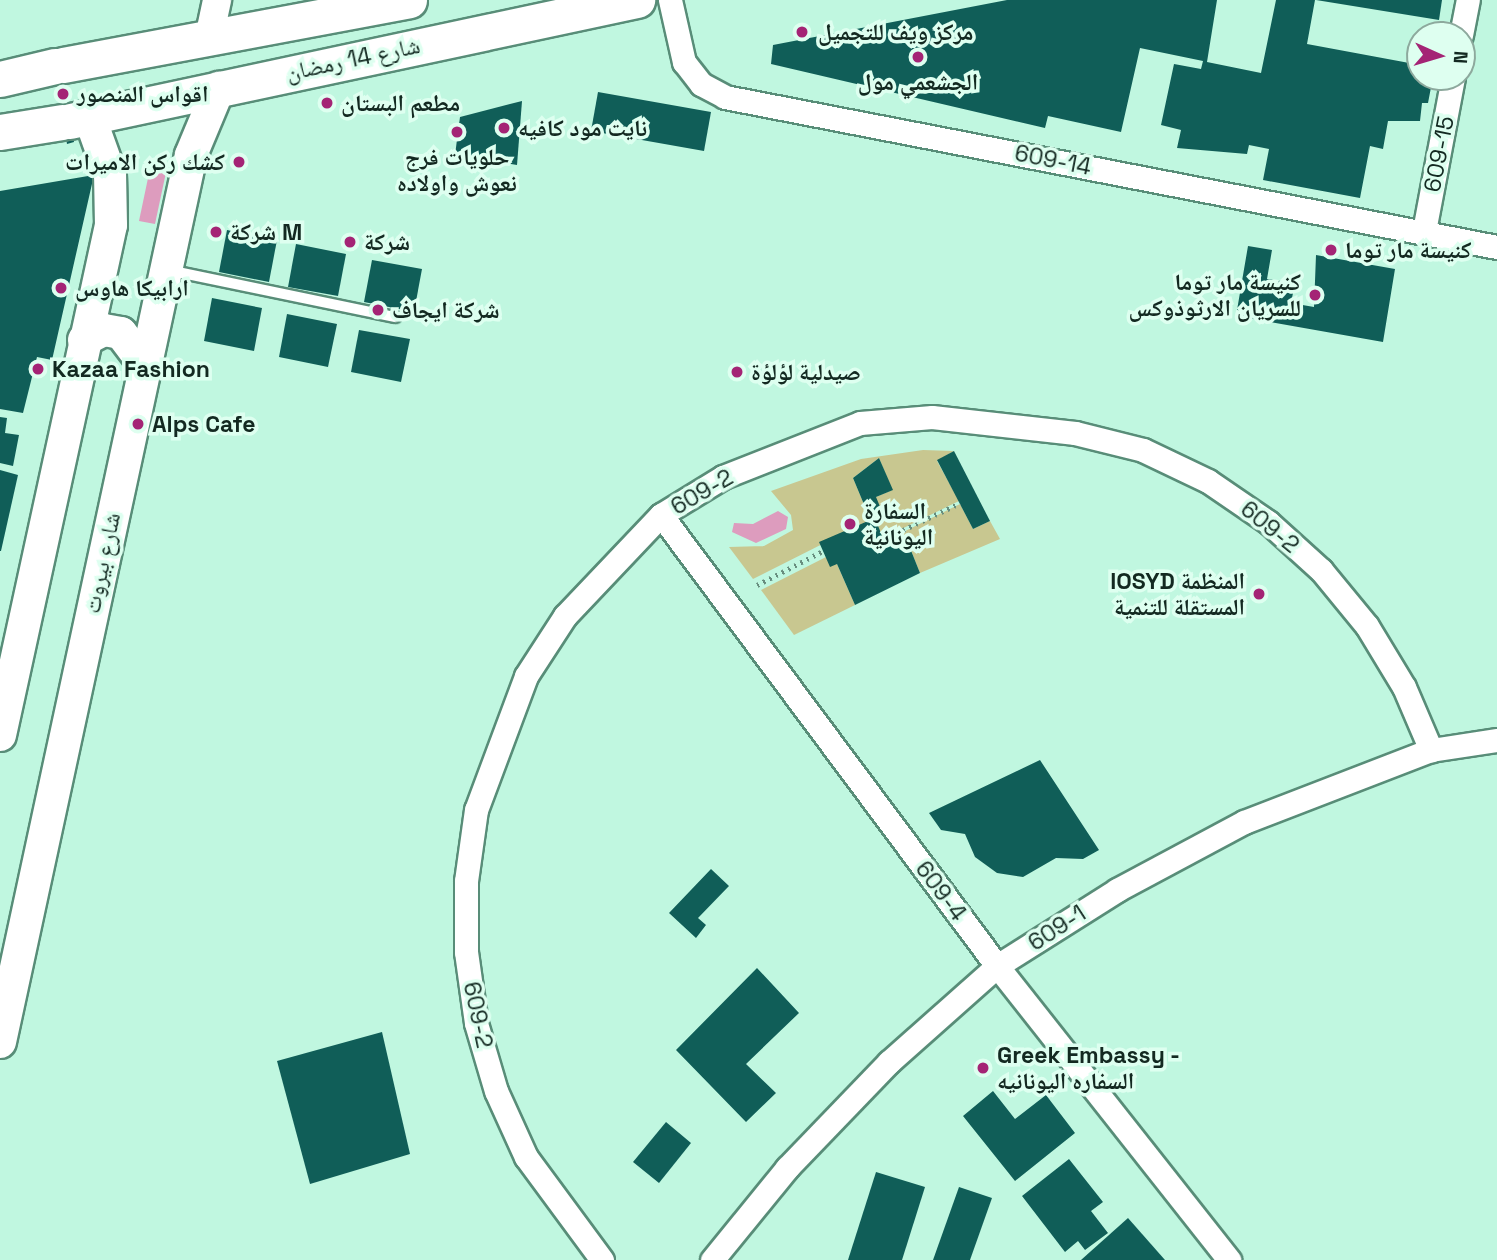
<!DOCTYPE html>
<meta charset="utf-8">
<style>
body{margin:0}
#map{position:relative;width:1497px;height:1260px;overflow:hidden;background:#c0f7e0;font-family:"Space Grotesk","Noto Naskh Arabic",sans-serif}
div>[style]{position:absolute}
.green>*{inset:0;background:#c8c790}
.water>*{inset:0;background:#dd9cbe}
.building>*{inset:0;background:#105e58}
.path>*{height:4.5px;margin-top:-2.25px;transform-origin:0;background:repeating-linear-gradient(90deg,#678d7e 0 2px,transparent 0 7px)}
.roads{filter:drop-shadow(2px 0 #588d78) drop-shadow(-2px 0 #588d78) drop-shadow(0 2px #588d78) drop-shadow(0 -2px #588d78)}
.service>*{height:10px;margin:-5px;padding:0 5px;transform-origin:5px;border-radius:5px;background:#fff}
.minor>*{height:23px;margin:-11.5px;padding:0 11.5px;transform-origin:11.5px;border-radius:11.5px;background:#fff}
.tertiary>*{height:28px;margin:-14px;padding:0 14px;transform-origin:14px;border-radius:14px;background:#fff}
.secondary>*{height:32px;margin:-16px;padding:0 16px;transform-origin:16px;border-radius:16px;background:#fff}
.primary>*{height:35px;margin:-17.5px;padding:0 17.5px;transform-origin:17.5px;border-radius:17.5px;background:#fff}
.dots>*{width:19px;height:19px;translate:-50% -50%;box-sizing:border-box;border:4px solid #defff0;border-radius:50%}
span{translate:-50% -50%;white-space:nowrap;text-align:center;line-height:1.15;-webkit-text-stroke:7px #defff0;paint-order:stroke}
.poi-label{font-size:23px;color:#132921;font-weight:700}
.left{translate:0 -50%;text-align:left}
.right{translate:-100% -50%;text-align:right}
.street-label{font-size:23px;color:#132921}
.north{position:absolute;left:1406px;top:21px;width:70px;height:70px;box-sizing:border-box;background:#defff0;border:2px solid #8da99d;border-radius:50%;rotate:94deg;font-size:19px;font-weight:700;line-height:28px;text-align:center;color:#132921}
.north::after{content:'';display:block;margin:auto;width:24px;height:32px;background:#a42475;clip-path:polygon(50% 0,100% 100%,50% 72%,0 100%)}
</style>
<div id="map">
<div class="green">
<i style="clip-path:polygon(evenodd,923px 450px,954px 451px,937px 461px,959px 501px,883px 538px,874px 518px,753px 579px,729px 547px,764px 546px,793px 530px,791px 515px,771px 491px,861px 459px,923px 450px,879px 458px,892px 490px,876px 497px,868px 514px,853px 478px,879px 458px)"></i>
<i style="clip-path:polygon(960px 504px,973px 529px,990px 521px,1000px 539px,920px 573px,906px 538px,886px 546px,885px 541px)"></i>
<i style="clip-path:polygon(826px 557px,837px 564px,855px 605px,794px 635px,761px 590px)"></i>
</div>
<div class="water">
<i style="clip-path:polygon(152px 159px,168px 163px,155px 224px,139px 221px)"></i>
<i style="clip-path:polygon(778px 511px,788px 517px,786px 529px,756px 543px,732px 532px,734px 523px,753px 524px)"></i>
</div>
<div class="building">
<i style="clip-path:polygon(1007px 0,1217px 0,1207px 62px,1261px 73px,1276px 0,1315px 0,1307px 44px,1420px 65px,1420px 77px,1433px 77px,1428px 103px,1422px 103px,1420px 121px,1388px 121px,1383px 149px,1370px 146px,1360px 198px,1263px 180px,1269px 149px,1249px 145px,1247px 154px,1177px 148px,1181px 130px,1161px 125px,1174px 64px,1201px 69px,1203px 61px,1140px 48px,1121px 132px,1048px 116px,1045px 128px,771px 64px,773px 45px)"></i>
<i style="clip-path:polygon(1316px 0,1442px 0,1439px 20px)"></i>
<i style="clip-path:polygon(60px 48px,74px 142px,67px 144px,52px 49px)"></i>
<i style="clip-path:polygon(598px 92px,711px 112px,704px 151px,591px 131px)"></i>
<i style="clip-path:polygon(522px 101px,517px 165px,455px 155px,460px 117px)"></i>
<i style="clip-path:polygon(94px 175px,52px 360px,37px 357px,23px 413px,0 409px,0 191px)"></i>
<i style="clip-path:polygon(227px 230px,277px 240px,269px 282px,219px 272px)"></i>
<i style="clip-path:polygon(296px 244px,346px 254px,338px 296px,288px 287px)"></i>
<i style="clip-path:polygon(1248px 246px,1272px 250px,1267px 279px,1295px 283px,1291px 303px,1314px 307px,1316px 255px,1395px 269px,1383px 342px,1236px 316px)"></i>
<i style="clip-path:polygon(372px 260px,422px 269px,414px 312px,364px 302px)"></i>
<i style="clip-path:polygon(212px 298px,262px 308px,254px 351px,204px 341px)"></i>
<i style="clip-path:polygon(287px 314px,337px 324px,328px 367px,279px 357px)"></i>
<i style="clip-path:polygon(359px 330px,410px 339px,401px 382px,351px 372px)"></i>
<i style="clip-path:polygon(0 417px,7px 418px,5px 433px,19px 435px,13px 466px,0 463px)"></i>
<i style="clip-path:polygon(954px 451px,990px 521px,973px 529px,937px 460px)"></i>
<i style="clip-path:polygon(879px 458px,893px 490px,876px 497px,881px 509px,868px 514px,853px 478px)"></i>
<i style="clip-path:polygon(0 470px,18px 475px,1px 551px,0 551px)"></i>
<i style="clip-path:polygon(875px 518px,886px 546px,906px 538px,920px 573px,855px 605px,837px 564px,830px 567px,819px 542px)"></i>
<i style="clip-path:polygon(1040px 760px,1099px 850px,1083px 859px,1056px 858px,1023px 877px,997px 873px,975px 857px,965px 834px,941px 830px,929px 813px)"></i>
<i style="clip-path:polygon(711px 869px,729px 886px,698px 918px,706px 925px,696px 938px,669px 913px)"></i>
<i style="clip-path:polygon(757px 968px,799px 1013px,746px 1064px,776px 1093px,746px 1122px,676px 1050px)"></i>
<i style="clip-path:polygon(382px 1032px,410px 1154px,310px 1184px,277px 1061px)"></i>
<i style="clip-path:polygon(993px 1091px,1015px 1119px,1046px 1095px,1075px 1133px,1015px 1181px,963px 1116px)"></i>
<i style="clip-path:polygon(666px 1122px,691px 1143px,659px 1183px,633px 1162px)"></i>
<i style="clip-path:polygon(1069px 1159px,1103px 1202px,1091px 1211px,1108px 1233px,1085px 1250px,1078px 1241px,1065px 1252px,1022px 1196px)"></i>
<i style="clip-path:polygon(876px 1172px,925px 1187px,902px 1260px,848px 1260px)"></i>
<i style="clip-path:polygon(959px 1187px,992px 1198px,970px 1260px,933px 1260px)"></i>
<i style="clip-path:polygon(1128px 1218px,1165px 1260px,1081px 1260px)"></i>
</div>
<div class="path">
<i style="left:884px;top:539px;width:84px;rotate:-25.3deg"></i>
<i style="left:757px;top:585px;width:74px;rotate:-27.3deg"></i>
</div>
<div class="roads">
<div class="service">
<i style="left:168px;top:270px;width:232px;rotate:11.7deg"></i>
</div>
<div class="minor">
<i style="left:670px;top:0;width:64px;rotate:77.3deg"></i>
<i style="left:684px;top:62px;width:28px;rotate:52deg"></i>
<i style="left:701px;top:84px;width:27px;rotate:28deg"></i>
<i style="left:725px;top:97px;width:786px;rotate:11deg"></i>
<i style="left:1461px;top:35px;width:36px;rotate:-79deg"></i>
<i style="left:1424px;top:231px;width:157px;rotate:-79.3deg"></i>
<i style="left:661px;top:515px;width:562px;rotate:53.31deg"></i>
<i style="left:997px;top:966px;width:375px;rotate:51.7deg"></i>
<i style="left:602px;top:1260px;width:128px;rotate:-126.4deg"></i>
<i style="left:526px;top:1157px;width:72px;rotate:-114.4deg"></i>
<i style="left:496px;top:1091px;width:71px;rotate:-106.4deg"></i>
<i style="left:476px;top:1023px;width:72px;rotate:-98deg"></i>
<i style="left:466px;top:952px;width:71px;rotate:-90deg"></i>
<i style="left:466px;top:881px;width:72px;rotate:-82deg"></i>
<i style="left:476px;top:810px;width:143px;rotate:-69.5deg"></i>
<i style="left:526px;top:676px;width:72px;rotate:-57deg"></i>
<i style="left:565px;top:616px;width:139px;rotate:-46.5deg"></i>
<i style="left:661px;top:515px;width:73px;rotate:-31.5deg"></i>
<i style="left:723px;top:477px;width:147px;rotate:-21.5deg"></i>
<i style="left:860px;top:423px;width:72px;rotate:-4.8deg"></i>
<i style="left:932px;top:417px;width:144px;rotate:6.4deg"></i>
<i style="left:1075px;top:433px;width:70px;rotate:14deg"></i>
<i style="left:1143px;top:450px;width:72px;rotate:25.5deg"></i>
<i style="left:1208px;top:481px;width:73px;rotate:34.3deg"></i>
<i style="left:1268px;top:522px;width:72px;rotate:42.2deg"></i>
<i style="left:1321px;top:570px;width:72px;rotate:50.6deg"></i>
<i style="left:1367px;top:626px;width:71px;rotate:58.8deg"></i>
<i style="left:1404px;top:687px;width:69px;rotate:66.8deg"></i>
<i style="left:712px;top:1260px;width:119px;rotate:-50.8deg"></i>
<i style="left:787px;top:1168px;width:147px;rotate:-46.1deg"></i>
<i style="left:889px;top:1062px;width:144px;rotate:-41.6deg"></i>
<i style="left:997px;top:966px;width:142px;rotate:-32.3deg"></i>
<i style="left:1117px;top:890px;width:144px;rotate:-28.2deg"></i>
<i style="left:1244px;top:822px;width:200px;rotate:-21.1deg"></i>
<i style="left:1431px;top:750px;width:67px;rotate:-8.6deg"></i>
</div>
<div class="tertiary">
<i style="left:209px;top:38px;width:39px;rotate:-78deg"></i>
</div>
<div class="secondary">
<i style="left:84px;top:340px;width:22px;rotate:-27deg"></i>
<i style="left:104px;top:330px;width:17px;rotate:10deg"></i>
<i style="left:121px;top:333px;width:38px;rotate:53deg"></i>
<i style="left:0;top:735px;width:522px;rotate:-77.72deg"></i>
<i style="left:111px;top:225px;width:51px;rotate:-91.1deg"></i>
<i style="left:110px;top:174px;width:59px;rotate:-109.7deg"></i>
<i style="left:0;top:1042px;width:907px;rotate:-77.85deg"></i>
<i style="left:191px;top:155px;width:73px;rotate:-67.3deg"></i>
</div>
<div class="primary">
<i style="left:63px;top:65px;width:352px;rotate:-10.6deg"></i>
<i style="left:0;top:79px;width:57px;rotate:-13.3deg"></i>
<i style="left:70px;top:121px;width:580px;rotate:-12.05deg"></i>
<i style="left:0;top:132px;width:63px;rotate:-9.2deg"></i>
</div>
</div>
<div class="dots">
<i style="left:802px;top:32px;background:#a42475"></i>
<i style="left:918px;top:57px;background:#a42475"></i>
<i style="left:63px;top:94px;background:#a42475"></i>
<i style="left:327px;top:103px;background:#a42475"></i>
<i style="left:504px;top:128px;background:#a42475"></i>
<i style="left:457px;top:132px;background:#a42475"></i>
<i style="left:239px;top:162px;background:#a42475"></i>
<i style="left:216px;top:232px;background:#a42475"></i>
<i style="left:350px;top:242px;background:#a42475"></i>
<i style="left:1331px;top:250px;background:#a42475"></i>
<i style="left:61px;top:288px;background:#a42475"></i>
<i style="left:1315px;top:295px;background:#a42475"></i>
<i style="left:378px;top:310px;background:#a42475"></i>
<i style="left:38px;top:369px;background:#a42475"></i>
<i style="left:737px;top:372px;background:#a42475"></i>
<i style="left:138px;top:424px;background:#a42475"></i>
<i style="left:850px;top:524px;background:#a42475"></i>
<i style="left:1259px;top:594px;background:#a42475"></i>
<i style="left:983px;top:1068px;background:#a42475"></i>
</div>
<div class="poi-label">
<span class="left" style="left:818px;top:32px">مركز ويف للتجميل</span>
<span style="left:918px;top:82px">الجشعمي مول</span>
<span class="left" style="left:77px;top:94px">اقواس المنصور</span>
<span class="left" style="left:341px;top:103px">مطعم البستان</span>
<span class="left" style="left:518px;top:128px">نايت مود كافيه</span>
<span style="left:457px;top:170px">حلويات فرج<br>نعوش واولاده</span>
<span class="right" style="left:225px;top:162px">كشك ركن الاميرات</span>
<span class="left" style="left:230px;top:232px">شركة M</span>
<span class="left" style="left:364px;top:242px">شركة</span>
<span class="left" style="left:1345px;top:250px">كنيسة مار توما</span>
<span class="right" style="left:1301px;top:295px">كنيسة مار توما<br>للسريان الارثوذوكس</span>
<span class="left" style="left:75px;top:288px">ارابيكا هاوس</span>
<span class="left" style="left:392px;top:310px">شركة ايجاف</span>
<span class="left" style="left:52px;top:369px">Kazaa Fashion</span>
<span class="left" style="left:751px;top:372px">صيدلية لؤلؤة</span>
<span class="left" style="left:152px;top:424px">Alps Cafe</span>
<span class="left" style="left:864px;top:524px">السفارة<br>اليونانية</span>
<span class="right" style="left:1245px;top:594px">IOSYD المنظمة<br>المستقلة للتنمية</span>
<span class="left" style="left:997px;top:1068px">Greek Embassy -<br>السفاره اليونانيه</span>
</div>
<div class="street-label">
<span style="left:353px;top:59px;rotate:-12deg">شارع 14 رمضان</span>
<span style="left:1439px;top:154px;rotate:-79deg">609-15</span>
<span style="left:1053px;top:160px;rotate:11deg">609-14</span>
<span style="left:702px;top:492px;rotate:-30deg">609-2</span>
<span style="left:1270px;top:527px;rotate:39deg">609-2</span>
<span style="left:102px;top:563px;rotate:-78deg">شارع بيروت</span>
<span style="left:941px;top:891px;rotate:53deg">609-4</span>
<span style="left:1057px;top:928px;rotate:-33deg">609-1</span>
<span style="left:478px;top:1015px;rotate:78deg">609-2</span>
</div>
<div class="north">N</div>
</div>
